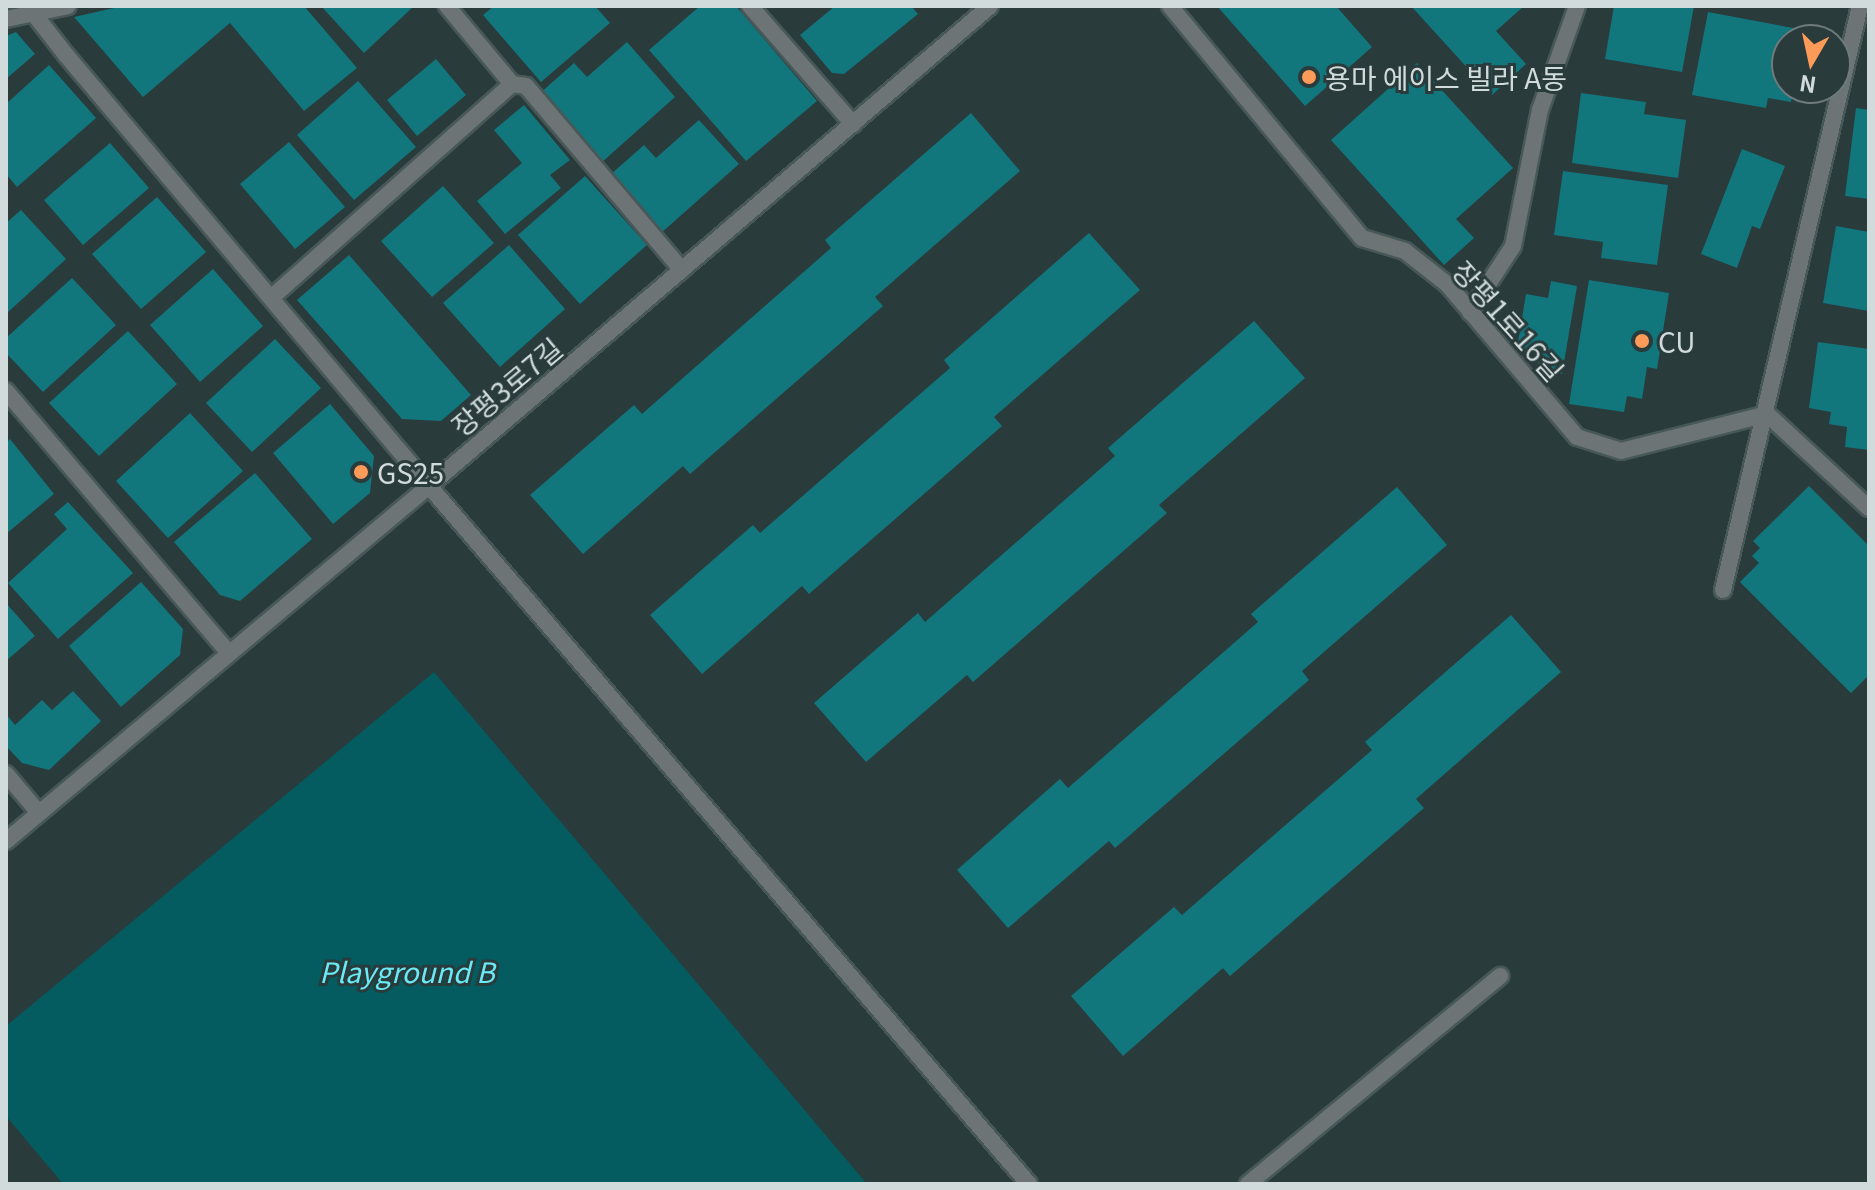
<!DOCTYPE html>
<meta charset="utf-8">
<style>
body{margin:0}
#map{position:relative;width:1875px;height:1190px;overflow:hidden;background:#2a3b3c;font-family:Georgia,"Noto Sans KR",serif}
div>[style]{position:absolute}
.green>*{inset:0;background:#045c61}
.building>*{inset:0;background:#12767d}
.roads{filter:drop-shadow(2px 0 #485859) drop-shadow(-2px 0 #485859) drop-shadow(0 2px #485859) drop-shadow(0 -2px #485859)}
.service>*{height:16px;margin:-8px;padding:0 8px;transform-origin:8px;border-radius:8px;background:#6c7475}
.minor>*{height:16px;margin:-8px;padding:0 8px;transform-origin:8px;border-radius:8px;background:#6c7475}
.dots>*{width:22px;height:22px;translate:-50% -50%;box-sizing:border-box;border:4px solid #2a3b3c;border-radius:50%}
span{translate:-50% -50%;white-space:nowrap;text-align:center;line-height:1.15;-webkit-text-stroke:6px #2a3b3c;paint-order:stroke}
.poi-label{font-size:28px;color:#d1dbdc}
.left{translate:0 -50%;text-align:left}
.street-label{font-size:28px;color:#d1dbdc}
.park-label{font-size:28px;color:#69eaf5;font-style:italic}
.frame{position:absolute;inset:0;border:8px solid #d1dbdc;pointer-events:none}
.north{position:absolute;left:1771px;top:24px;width:80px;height:80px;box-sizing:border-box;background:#2a3b3c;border:2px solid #6d7b7c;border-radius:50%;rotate:189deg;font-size:22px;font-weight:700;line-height:32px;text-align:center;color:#d1dbdc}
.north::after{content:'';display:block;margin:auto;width:28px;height:36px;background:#fe9b59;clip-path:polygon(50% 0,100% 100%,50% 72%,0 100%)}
</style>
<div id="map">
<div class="green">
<i style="clip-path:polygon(434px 672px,867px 1184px,63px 1184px,6px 1116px,6px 1026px)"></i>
</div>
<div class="building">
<i style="clip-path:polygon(123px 6px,304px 6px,357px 68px,304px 111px,230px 23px,143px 97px,74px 17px)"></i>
<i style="clip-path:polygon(321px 6px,414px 6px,364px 53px)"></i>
<i style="clip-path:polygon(494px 6px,595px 6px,610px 23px,541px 82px,483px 15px)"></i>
<i style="clip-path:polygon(700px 6px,736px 6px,817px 101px,746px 161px,649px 50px)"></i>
<i style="clip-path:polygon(835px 6px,911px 6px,918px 14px,844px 74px,832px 73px,800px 35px)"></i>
<i style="clip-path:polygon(1217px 6px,1336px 6px,1372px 47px,1305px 106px)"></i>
<i style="clip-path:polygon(1411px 6px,1524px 6px,1496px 31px,1526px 64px,1492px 95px)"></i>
<i style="clip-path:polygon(1614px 6px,1694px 6px,1682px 72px,1605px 59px)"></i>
<i style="clip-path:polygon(1708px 12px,1804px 30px,1803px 40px,1787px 40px,1787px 88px,1794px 88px,1791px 102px,1768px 98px,1766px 108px,1692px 95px)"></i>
<i style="clip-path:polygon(16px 32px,35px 54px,6px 79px,6px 36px)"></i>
<i style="clip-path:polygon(627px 42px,675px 97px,601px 163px,539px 94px,574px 63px,587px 77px)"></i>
<i style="clip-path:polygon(436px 59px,466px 95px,417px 136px,387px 100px)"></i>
<i style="clip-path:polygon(1417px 63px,1513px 168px,1456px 219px,1474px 238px,1444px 265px,1331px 140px)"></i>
<i style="clip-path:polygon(49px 65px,96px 118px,17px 187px,6px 174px,6px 104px)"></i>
<i style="clip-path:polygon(358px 81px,416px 147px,354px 200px,297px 135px)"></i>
<i style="clip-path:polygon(1581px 93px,1646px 102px,1644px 114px,1686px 120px,1678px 178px,1572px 163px)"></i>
<i style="clip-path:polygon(524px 105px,570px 160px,550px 175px,561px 188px,505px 234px,477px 201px,522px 163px,494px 130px)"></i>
<i style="clip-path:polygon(1856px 108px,1869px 110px,1869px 199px,1845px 196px)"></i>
<i style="clip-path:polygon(971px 113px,1020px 171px,875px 297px,883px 306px,690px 474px,683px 466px,583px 554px,530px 495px,634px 405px,642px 414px,831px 248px,825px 240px)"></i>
<i style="clip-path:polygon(699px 120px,739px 164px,661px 233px,610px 175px,644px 145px,656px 158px)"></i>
<i style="clip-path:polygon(289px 142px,345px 207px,295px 249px,240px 184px)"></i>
<i style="clip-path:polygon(110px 143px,149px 188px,83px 245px,44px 200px)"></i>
<i style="clip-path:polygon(1742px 149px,1785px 166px,1760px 229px,1752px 226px,1737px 268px,1701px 254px)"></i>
<i style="clip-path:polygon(1563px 171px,1668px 185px,1657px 265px,1601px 258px,1603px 242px,1554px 235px)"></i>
<i style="clip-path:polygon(585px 176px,647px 245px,580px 304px,518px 235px)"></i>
<i style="clip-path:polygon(443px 186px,494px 243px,432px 297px,381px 241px)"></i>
<i style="clip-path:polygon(157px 197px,206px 252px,141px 309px,92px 254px)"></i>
<i style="clip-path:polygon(21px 210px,66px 259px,6px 314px,6px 223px)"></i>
<i style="clip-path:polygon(1836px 226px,1869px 232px,1869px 311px,1823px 303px)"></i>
<i style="clip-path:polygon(1089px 233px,1140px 290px,994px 417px,1002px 426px,809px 594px,802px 586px,702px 674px,650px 615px,753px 525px,760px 533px,950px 368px,944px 360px)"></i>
<i style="clip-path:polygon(509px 245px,565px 309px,500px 367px,443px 303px)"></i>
<i style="clip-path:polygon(349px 255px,471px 395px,441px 421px,402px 419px,297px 300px)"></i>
<i style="clip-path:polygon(213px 269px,263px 326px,200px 382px,150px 325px)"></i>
<i style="clip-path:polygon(72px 278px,116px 325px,43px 392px,6px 353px,6px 338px)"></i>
<i style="clip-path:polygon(1589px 280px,1669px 293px,1657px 369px,1647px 367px,1642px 399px,1627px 396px,1624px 412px,1569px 404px)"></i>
<i style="clip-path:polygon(1551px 281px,1577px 286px,1562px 374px,1537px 370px,1540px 353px,1517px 348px,1526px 294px,1548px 298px)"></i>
<i style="clip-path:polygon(1254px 321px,1305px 378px,1159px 505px,1167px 513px,973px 682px,967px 675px,866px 762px,814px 703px,918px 613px,925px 622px,1115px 456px,1108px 448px)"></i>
<i style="clip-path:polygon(128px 331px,177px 384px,99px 456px,49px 403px)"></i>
<i style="clip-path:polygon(275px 339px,321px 388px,252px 452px,206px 403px)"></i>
<i style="clip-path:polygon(1818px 342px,1869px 349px,1869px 450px,1845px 447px,1847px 427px,1829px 424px,1831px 412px,1809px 408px)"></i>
<i style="clip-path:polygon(330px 404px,374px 456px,370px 493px,333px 524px,273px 453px)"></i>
<i style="clip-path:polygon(190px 413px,243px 471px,168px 538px,116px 481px)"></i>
<i style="clip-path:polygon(10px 439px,54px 494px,6px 534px,6px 443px)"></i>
<i style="clip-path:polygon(255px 473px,312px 539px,240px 601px,220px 595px,174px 542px)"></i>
<i style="clip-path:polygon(1809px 486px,1869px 546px,1869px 675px,1851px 693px,1740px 582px,1759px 563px,1752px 556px,1760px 548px,1753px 541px)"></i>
<i style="clip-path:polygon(1397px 487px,1447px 545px,1302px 671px,1309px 680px,1115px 848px,1109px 841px,1008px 928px,957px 870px,1060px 779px,1068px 788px,1258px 622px,1251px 614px)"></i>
<i style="clip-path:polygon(68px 502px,133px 573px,58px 639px,8px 583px,67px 529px,54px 514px)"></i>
<i style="clip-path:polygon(141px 582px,183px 629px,180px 655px,121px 707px,69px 646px)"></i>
<i style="clip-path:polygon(6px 603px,35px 636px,6px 661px)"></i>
<i style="clip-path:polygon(1511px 615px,1561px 672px,1416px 799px,1424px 808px,1230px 976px,1223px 968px,1123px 1056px,1071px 996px,1174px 907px,1182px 915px,1372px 750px,1365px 742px)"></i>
<i style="clip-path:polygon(73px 691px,101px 721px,49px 770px,22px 763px,6px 746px,6px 714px,15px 725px,42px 700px,52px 710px)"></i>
</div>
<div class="roads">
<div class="service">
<i style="left:512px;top:84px;width:14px;rotate:8deg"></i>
<i style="left:526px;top:86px;width:241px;rotate:49.7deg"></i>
</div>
<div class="minor">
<i style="left:32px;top:6px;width:8px;rotate:76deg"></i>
<i style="left:34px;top:14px;width:52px;rotate:52deg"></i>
<i style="left:66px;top:55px;width:563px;rotate:49.89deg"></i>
<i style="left:429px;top:486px;width:920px;rotate:49.32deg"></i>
<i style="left:750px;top:6px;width:157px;rotate:48.9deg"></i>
<i style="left:1170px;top:6px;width:301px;rotate:50.4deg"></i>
<i style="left:1362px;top:238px;width:45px;rotate:16.8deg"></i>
<i style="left:1405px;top:251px;width:55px;rotate:38.3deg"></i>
<i style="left:1448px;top:285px;width:199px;rotate:49.7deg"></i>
<i style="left:1577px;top:437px;width:46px;rotate:17.7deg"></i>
<i style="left:1621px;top:451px;width:151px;rotate:-14.2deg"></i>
<i style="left:1767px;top:414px;width:139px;rotate:42.7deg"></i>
<i style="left:6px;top:19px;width:63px;rotate:-11.8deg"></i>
<i style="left:271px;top:298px;width:322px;rotate:-41.6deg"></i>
<i style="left:512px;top:84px;width:102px;rotate:-129.8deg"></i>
<i style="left:1470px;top:312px;width:79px;rotate:-56.9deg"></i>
<i style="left:1513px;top:246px;width:139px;rotate:-78.8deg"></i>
<i style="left:1540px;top:110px;width:110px;rotate:-70.4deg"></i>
<i style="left:6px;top:391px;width:344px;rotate:49.6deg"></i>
<i style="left:1723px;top:590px;width:600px;rotate:-76.8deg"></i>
<i style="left:6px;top:774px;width:51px;rotate:49.8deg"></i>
<i style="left:6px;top:841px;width:552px;rotate:-40deg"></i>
<i style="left:429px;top:486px;width:738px;rotate:-40.55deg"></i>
<i style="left:1248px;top:1184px;width:327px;rotate:-39.5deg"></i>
</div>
</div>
<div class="dots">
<i style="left:1309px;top:77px;background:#fe9b59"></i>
<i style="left:1642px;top:341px;background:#fe9b59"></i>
<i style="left:361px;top:472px;background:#fe9b59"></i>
</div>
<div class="poi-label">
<span class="left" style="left:1325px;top:77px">용마 에이스 빌라 A동</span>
<span class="left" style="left:1658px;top:341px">CU</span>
<span class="left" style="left:377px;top:472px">GS25</span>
</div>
<div class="street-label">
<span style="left:1509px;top:320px;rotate:48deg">장평1로16길</span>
<span style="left:506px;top:386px;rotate:-40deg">장평3로7길</span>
</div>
<div class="park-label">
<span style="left:407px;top:971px">Playground B</span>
</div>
<div class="frame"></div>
<div class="north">N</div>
</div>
